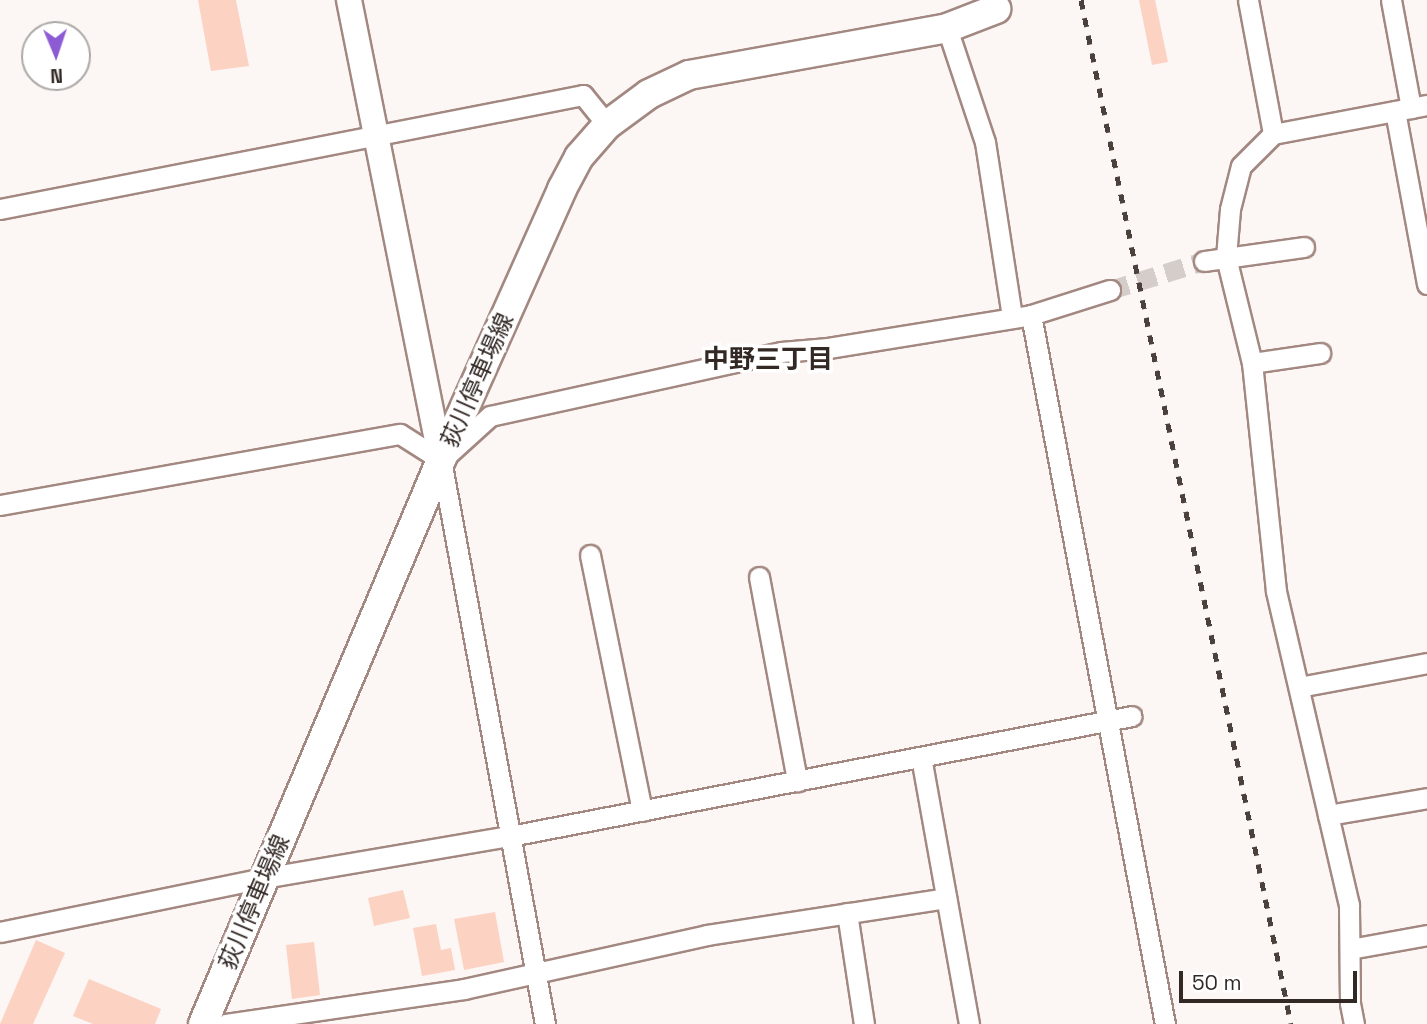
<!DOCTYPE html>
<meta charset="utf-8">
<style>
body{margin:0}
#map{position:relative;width:1427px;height:1024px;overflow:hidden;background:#fcf6f4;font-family:"Space Grotesk","Noto Sans JP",sans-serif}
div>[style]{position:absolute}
.building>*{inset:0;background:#fcd2c3}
.minor-tunnel>*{height:19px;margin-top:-9.5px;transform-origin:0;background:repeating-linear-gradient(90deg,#d4cdca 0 19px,transparent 0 29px)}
.roads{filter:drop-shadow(2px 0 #a28880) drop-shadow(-2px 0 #a28880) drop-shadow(0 2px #a28880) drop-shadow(0 -2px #a28880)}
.minor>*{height:19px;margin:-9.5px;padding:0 9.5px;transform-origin:9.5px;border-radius:9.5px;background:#fff}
.tertiary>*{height:24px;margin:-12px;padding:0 12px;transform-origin:12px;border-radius:12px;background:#fff}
.secondary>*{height:28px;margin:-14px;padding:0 14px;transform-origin:14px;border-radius:14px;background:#fff}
.rail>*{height:5px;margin-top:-2.5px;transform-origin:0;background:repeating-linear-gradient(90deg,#4a413d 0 9px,transparent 0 18px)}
span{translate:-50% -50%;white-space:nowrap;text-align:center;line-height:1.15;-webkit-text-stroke:7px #fff;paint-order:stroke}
.street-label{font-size:24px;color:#322824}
.neighbourhood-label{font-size:26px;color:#322824;font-weight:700}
.north{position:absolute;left:21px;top:21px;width:70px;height:70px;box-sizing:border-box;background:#fff;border:2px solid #ada9a7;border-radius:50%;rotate:178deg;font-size:19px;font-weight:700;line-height:28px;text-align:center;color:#322824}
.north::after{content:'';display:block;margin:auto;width:24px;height:32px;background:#8d5bd4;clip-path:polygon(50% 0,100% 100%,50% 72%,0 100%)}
.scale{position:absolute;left:1179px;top:971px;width:178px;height:32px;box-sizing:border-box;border:4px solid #322824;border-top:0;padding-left:9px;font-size:21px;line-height:24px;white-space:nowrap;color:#322824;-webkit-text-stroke:5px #fff;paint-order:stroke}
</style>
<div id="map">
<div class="building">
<i style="clip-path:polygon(198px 0,236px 0,249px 66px,211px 71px)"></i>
<i style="clip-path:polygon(1139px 0,1155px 0,1168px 62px,1152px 65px)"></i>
<i style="clip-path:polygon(403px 890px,410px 918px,374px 926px,368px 898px)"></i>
<i style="clip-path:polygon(495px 912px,504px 962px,464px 970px,454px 919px)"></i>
<i style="clip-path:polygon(436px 924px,441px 950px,451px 948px,455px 970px,422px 976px,413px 928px)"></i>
<i style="clip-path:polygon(36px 940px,65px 953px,33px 1024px,0 1024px)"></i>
<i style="clip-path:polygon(314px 942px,320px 995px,292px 999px,286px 945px)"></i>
<i style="clip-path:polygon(89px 979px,161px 1009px,155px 1024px,93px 1024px,73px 1016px)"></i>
</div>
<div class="minor-tunnel">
<i style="left:1110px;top:290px;width:98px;rotate:-17.1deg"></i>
</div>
<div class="roads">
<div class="minor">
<i style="left:1248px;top:0;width:136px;rotate:79.4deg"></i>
<i style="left:1391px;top:0;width:110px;rotate:79.5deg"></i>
<i style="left:947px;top:28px;width:120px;rotate:71.6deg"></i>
<i style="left:985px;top:142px;width:176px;rotate:81.2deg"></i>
<i style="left:1395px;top:111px;width:176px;rotate:79.5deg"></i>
<i style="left:0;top:209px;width:594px;rotate:-11.06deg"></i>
<i style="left:583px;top:95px;width:38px;rotate:51deg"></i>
<i style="left:1204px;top:261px;width:101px;rotate:-8deg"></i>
<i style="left:1031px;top:315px;width:722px;rotate:79.3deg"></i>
<i style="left:1252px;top:363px;width:69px;rotate:-8.4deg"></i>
<i style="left:447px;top:455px;width:58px;rotate:-42.2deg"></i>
<i style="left:490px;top:416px;width:298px;rotate:-12.4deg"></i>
<i style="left:781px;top:352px;width:47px;rotate:-4.9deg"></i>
<i style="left:828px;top:348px;width:206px;rotate:-9.2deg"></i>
<i style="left:1031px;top:315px;width:83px;rotate:-17.6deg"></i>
<i style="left:0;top:505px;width:406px;rotate:-10.1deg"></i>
<i style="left:400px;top:434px;width:49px;rotate:32.4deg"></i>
<i style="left:441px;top:460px;width:574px;rotate:79.55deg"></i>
<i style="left:590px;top:555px;width:261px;rotate:78.5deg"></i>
<i style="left:759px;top:577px;width:208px;rotate:79.4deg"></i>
<i style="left:1299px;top:687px;width:130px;rotate:-10.6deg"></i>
<i style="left:921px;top:757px;width:271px;rotate:79.8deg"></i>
<i style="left:1328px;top:815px;width:100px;rotate:-9.7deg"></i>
<i style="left:847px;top:913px;width:112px;rotate:81.3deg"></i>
<i style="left:0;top:932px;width:268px;rotate:-11.6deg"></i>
<i style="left:263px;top:878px;width:251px;rotate:-9.7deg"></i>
<i style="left:510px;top:836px;width:633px;rotate:-10.92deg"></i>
<i style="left:1350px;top:949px;width:78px;rotate:-10.3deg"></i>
<i style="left:225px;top:1024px;width:242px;rotate:-8.3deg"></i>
<i style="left:464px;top:989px;width:249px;rotate:-12.5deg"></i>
<i style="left:707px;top:935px;width:242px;rotate:-8.8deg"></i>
<i style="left:1354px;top:1024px;width:21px;rotate:-101deg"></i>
<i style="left:1350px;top:1003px;width:98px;rotate:-90.6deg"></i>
<i style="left:1349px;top:905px;width:322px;rotate:-103.1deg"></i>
<i style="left:1276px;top:591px;width:229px;rotate:-96deg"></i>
<i style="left:1252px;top:363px;width:109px;rotate:-103.8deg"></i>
<i style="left:1226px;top:257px;width:48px;rotate:-85.2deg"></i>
<i style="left:1230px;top:209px;width:44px;rotate:-75.7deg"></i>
<i style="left:1241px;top:166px;width:45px;rotate:-45deg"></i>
<i style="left:1273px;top:134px;width:157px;rotate:-10.7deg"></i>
</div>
<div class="tertiary">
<i style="left:349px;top:0;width:469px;rotate:78.7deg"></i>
</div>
<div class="secondary">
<i style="left:203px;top:1024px;width:612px;rotate:-67.12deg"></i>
<i style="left:441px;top:460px;width:297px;rotate:-65.9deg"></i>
<i style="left:562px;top:189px;width:36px;rotate:-62deg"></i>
<i style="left:579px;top:157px;width:43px;rotate:-48.8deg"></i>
<i style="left:607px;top:125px;width:52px;rotate:-36.4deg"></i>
<i style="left:649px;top:94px;width:44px;rotate:-25.4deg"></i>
<i style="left:689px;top:75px;width:262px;rotate:-10.3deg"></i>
<i style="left:947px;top:28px;width:53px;rotate:-21.2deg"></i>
</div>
</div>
<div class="rail">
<i style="left:1081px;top:0;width:1045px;rotate:78.41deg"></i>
</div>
<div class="street-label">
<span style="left:477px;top:380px;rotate:-66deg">荻川停車場線</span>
<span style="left:254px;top:902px;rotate:-67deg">荻川停車場線</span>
</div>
<div class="neighbourhood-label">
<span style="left:768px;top:360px">中野三丁目</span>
</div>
<div class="north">N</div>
<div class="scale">50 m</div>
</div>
